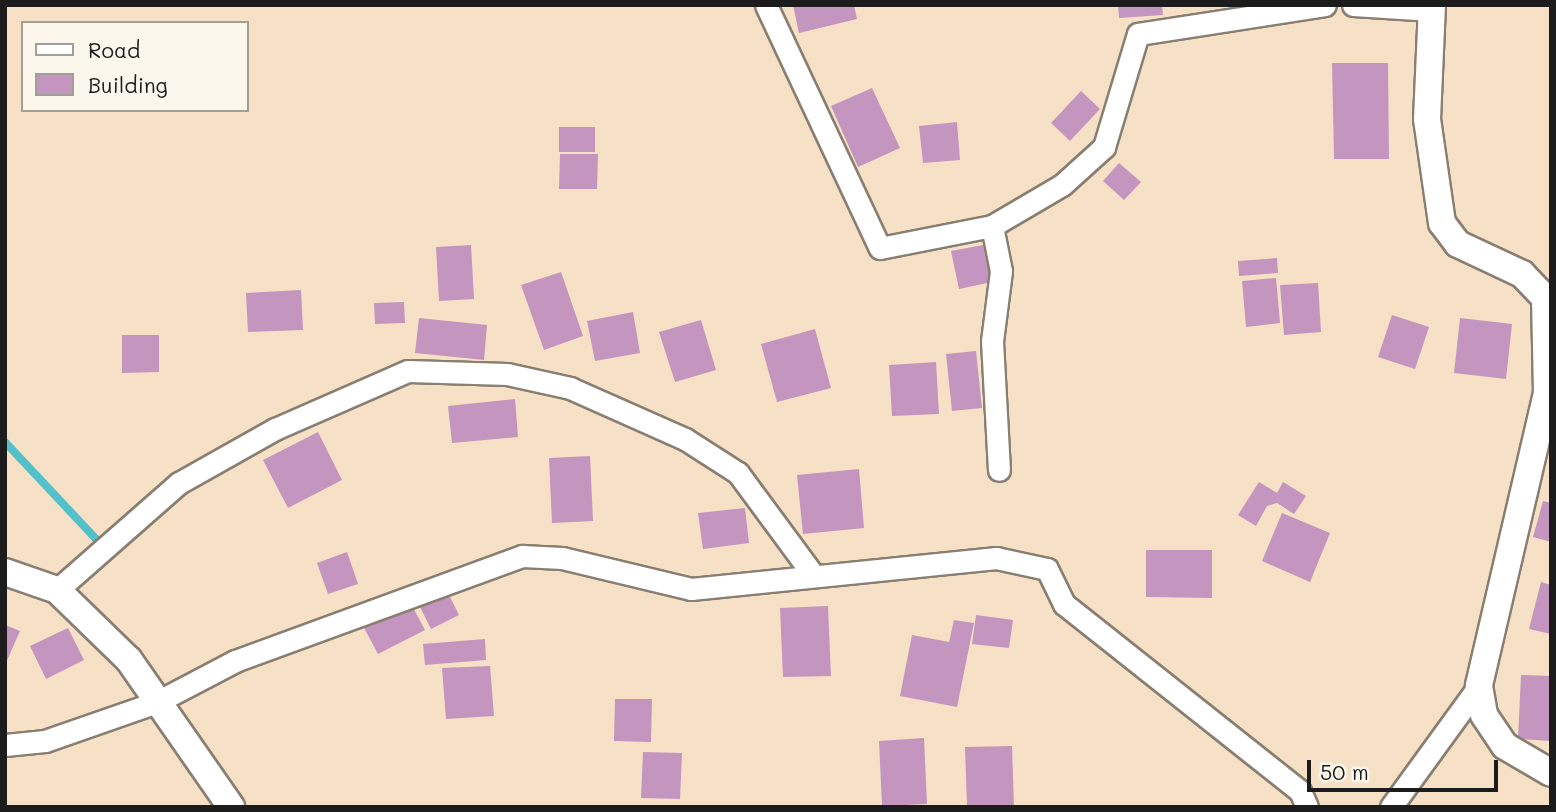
<!DOCTYPE html>
<style>
body{margin:0}
#map{position:relative;width:1556px;height:812px;overflow:hidden;background:#f6e1c7;font-family:Mali,sans-serif}
div>[style]{position:absolute}
.stream>*{height:8px;margin:-4px;padding:0 4px;transform-origin:4px;border-radius:4px;background:#53c0ca}
.building>*{inset:0;background:#c495bf}
.roads{filter:drop-shadow(2px 0 #897e72) drop-shadow(-2px 0 #897e72) drop-shadow(0 2px #897e72) drop-shadow(0 -2px #897e72)}
.minor>*{height:21px;margin:-10.5px;padding:0 10.5px;transform-origin:10.5px;border-radius:10.5px;background:#fff}
.tertiary>*{height:26px;margin:-13px;padding:0 13px;transform-origin:13px;border-radius:13px;background:#fff}
span{translate:-50% -50%;white-space:nowrap;text-align:center;line-height:1.15;-webkit-text-stroke:5px #fbf7ec;paint-order:stroke}
.frame{position:absolute;inset:0;border:7px solid #1c1c1c;pointer-events:none}
.legend{position:absolute;left:21px;top:21px;width:228px;height:91px;box-sizing:border-box;background:#fbf7ec;border:2px solid #a29f99;margin:0;padding:9px 12px;list-style:none;font-size:21px;color:#1c1c1c}
.legend li{display:flex;align-items:center;gap:14px;height:35px}
.legend b{width:35px;border:2px solid #a29f99}
.scale{position:absolute;left:1307px;top:760px;width:191px;height:32px;box-sizing:border-box;border:4px solid #1c1c1c;border-top:0;padding-left:9px;font-size:21px;line-height:24px;white-space:nowrap;color:#1c1c1c;-webkit-text-stroke:5px #fbf7ec;paint-order:stroke}
</style>
<div id="map">
<div class="stream">
<i style="left:5px;top:442px;width:134px;rotate:46.8deg"></i>
</div>
<div class="building">
<i style="clip-path:polygon(793px 5px,854px 5px,857px 19px,799px 33px)"></i>
<i style="clip-path:polygon(1118px 5px,1162px 5px,1163px 15px,1119px 18px)"></i>
<i style="clip-path:polygon(1332px 63px,1388px 63px,1389px 159px,1334px 159px)"></i>
<i style="clip-path:polygon(872px 88px,900px 148px,858px 167px,831px 106px)"></i>
<i style="clip-path:polygon(1081px 91px,1100px 109px,1070px 141px,1051px 123px)"></i>
<i style="clip-path:polygon(957px 122px,960px 160px,923px 163px,919px 126px)"></i>
<i style="clip-path:polygon(559px 127px,595px 127px,595px 152px,559px 152px)"></i>
<i style="clip-path:polygon(560px 154px,598px 154px,597px 189px,559px 189px)"></i>
<i style="clip-path:polygon(1119px 163px,1141px 182px,1124px 200px,1103px 181px)"></i>
<i style="clip-path:polygon(471px 245px,474px 299px,439px 301px,436px 247px)"></i>
<i style="clip-path:polygon(983px 245px,992px 282px,959px 289px,951px 251px)"></i>
<i style="clip-path:polygon(1277px 258px,1278px 273px,1239px 276px,1238px 261px)"></i>
<i style="clip-path:polygon(561px 272px,583px 336px,544px 350px,521px 285px)"></i>
<i style="clip-path:polygon(1276px 278px,1280px 323px,1246px 327px,1242px 281px)"></i>
<i style="clip-path:polygon(1318px 283px,1321px 332px,1284px 335px,1280px 285px)"></i>
<i style="clip-path:polygon(301px 290px,303px 330px,248px 332px,246px 293px)"></i>
<i style="clip-path:polygon(404px 302px,405px 323px,375px 324px,374px 303px)"></i>
<i style="clip-path:polygon(633px 312px,640px 353px,595px 361px,587px 321px)"></i>
<i style="clip-path:polygon(1392px 315px,1429px 327px,1415px 369px,1378px 357px)"></i>
<i style="clip-path:polygon(419px 318px,487px 325px,484px 360px,415px 353px)"></i>
<i style="clip-path:polygon(1460px 318px,1512px 324px,1506px 379px,1454px 373px)"></i>
<i style="clip-path:polygon(701px 320px,716px 370px,675px 382px,659px 332px)"></i>
<i style="clip-path:polygon(815px 329px,831px 388px,777px 402px,761px 344px)"></i>
<i style="clip-path:polygon(122px 335px,159px 335px,159px 372px,122px 373px)"></i>
<i style="clip-path:polygon(976px 351px,982px 408px,952px 411px,946px 354px)"></i>
<i style="clip-path:polygon(936px 362px,939px 414px,892px 416px,889px 365px)"></i>
<i style="clip-path:polygon(515px 399px,518px 437px,452px 443px,448px 406px)"></i>
<i style="clip-path:polygon(318px 432px,342px 480px,288px 508px,263px 460px)"></i>
<i style="clip-path:polygon(590px 456px,593px 521px,552px 523px,549px 458px)"></i>
<i style="clip-path:polygon(859px 469px,864px 528px,803px 534px,797px 475px)"></i>
<i style="clip-path:polygon(1259px 482px,1277px 493px,1283px 482px,1306px 496px,1294px 514px,1277px 503px,1267px 506px,1256px 526px,1238px 515px)"></i>
<i style="clip-path:polygon(1543px 501px,1551px 503px,1551px 542px,1533px 537px)"></i>
<i style="clip-path:polygon(745px 508px,749px 543px,703px 549px,698px 513px)"></i>
<i style="clip-path:polygon(1282px 513px,1330px 533px,1310px 582px,1262px 561px)"></i>
<i style="clip-path:polygon(1146px 550px,1212px 550px,1212px 598px,1146px 597px)"></i>
<i style="clip-path:polygon(347px 552px,358px 584px,328px 594px,317px 563px)"></i>
<i style="clip-path:polygon(1541px 582px,1551px 585px,1551px 634px,1529px 629px)"></i>
<i style="clip-path:polygon(446px 589px,459px 615px,431px 629px,418px 603px)"></i>
<i style="clip-path:polygon(410px 602px,425px 630px,378px 654px,363px 626px)"></i>
<i style="clip-path:polygon(828px 606px,831px 676px,783px 677px,780px 608px)"></i>
<i style="clip-path:polygon(976px 615px,1013px 620px,1009px 648px,972px 644px)"></i>
<i style="clip-path:polygon(954px 620px,974px 623px,957px 707px,900px 696px,912px 635px,949px 642px)"></i>
<i style="clip-path:polygon(5px 625px,20px 631px,5px 665px)"></i>
<i style="clip-path:polygon(68px 628px,84px 660px,46px 679px,30px 646px)"></i>
<i style="clip-path:polygon(485px 639px,486px 660px,425px 665px,423px 644px)"></i>
<i style="clip-path:polygon(490px 666px,494px 716px,446px 719px,442px 668px)"></i>
<i style="clip-path:polygon(1521px 675px,1551px 676px,1551px 741px,1518px 739px)"></i>
<i style="clip-path:polygon(615px 699px,652px 699px,651px 742px,614px 741px)"></i>
<i style="clip-path:polygon(924px 738px,927px 804px,882px 806px,879px 741px)"></i>
<i style="clip-path:polygon(1012px 746px,1014px 807px,967px 807px,965px 747px)"></i>
<i style="clip-path:polygon(643px 752px,682px 753px,680px 799px,641px 798px)"></i>
</div>
<div class="roads">
<div class="minor">
<i style="left:766px;top:5px;width:268px;rotate:64.9deg"></i>
<i style="left:880px;top:248px;width:114px;rotate:-11.1deg"></i>
<i style="left:992px;top:226px;width:81px;rotate:-30.4deg"></i>
<i style="left:1062px;top:185px;width:57px;rotate:-42.1deg"></i>
<i style="left:1104px;top:147px;width:118px;rotate:-73.3deg"></i>
<i style="left:1138px;top:34px;width:189px;rotate:-8.8deg"></i>
<i style="left:1353px;top:5px;width:79px;rotate:3.6deg"></i>
<i style="left:992px;top:226px;width:46px;rotate:78.7deg"></i>
<i style="left:1001px;top:271px;width:71px;rotate:97.3deg"></i>
<i style="left:992px;top:341px;width:129px;rotate:86.9deg"></i>
<i style="left:57px;top:590px;width:162px;rotate:-41.3deg"></i>
<i style="left:179px;top:483px;width:110px;rotate:-29.4deg"></i>
<i style="left:275px;top:429px;width:145px;rotate:-23.6deg"></i>
<i style="left:408px;top:371px;width:99px;rotate:1.7deg"></i>
<i style="left:507px;top:374px;width:65px;rotate:12.5deg"></i>
<i style="left:570px;top:388px;width:126px;rotate:23.9deg"></i>
<i style="left:685px;top:439px;width:63px;rotate:32.7deg"></i>
<i style="left:738px;top:473px;width:128px;rotate:53.6deg"></i>
<i style="left:5px;top:745px;width:40px;rotate:-5.7deg"></i>
<i style="left:45px;top:741px;width:119px;rotate:-19.2deg"></i>
<i style="left:157px;top:702px;width:88px;rotate:-27.7deg"></i>
<i style="left:235px;top:661px;width:306px;rotate:-20.1deg"></i>
<i style="left:522px;top:556px;width:40px;rotate:2.9deg"></i>
<i style="left:562px;top:558px;width:133px;rotate:13.5deg"></i>
<i style="left:691px;top:589px;width:307px;rotate:-5.8deg"></i>
<i style="left:996px;top:558px;width:52px;rotate:12.2deg"></i>
<i style="left:1047px;top:569px;width:39px;rotate:64deg"></i>
<i style="left:1064px;top:604px;width:301px;rotate:38.4deg"></i>
<i style="left:1300px;top:791px;width:17px;rotate:66deg"></i>
<i style="left:1391px;top:807px;width:150px;rotate:-54deg"></i>
</div>
<div class="tertiary">
<i style="left:1432px;top:5px;width:114px;rotate:92.5deg"></i>
<i style="left:1427px;top:119px;width:105px;rotate:81.8deg"></i>
<i style="left:1442px;top:223px;width:26px;rotate:53deg"></i>
<i style="left:1458px;top:244px;width:71px;rotate:25.1deg"></i>
<i style="left:1522px;top:274px;width:33px;rotate:46deg"></i>
<i style="left:1545px;top:298px;width:95px;rotate:88.8deg"></i>
<i style="left:1547px;top:393px;width:301px;rotate:103.1deg"></i>
<i style="left:1479px;top:686px;width:29px;rotate:80deg"></i>
<i style="left:1484px;top:715px;width:37px;rotate:56deg"></i>
<i style="left:1505px;top:746px;width:53px;rotate:30.4deg"></i>
<i style="left:5px;top:572px;width:55px;rotate:19.1deg"></i>
<i style="left:57px;top:590px;width:100px;rotate:44.2deg"></i>
<i style="left:129px;top:660px;width:179px;rotate:55.2deg"></i>
</div>
</div>
<div class="frame"></div>
<ul class="legend">
<li><b style="height:9px;background:#fff"></b>Road</li>
<li><b style="height:19px;background:#c495bf"></b>Building</li>
</ul>
<div class="scale">50 m</div>
</div>
